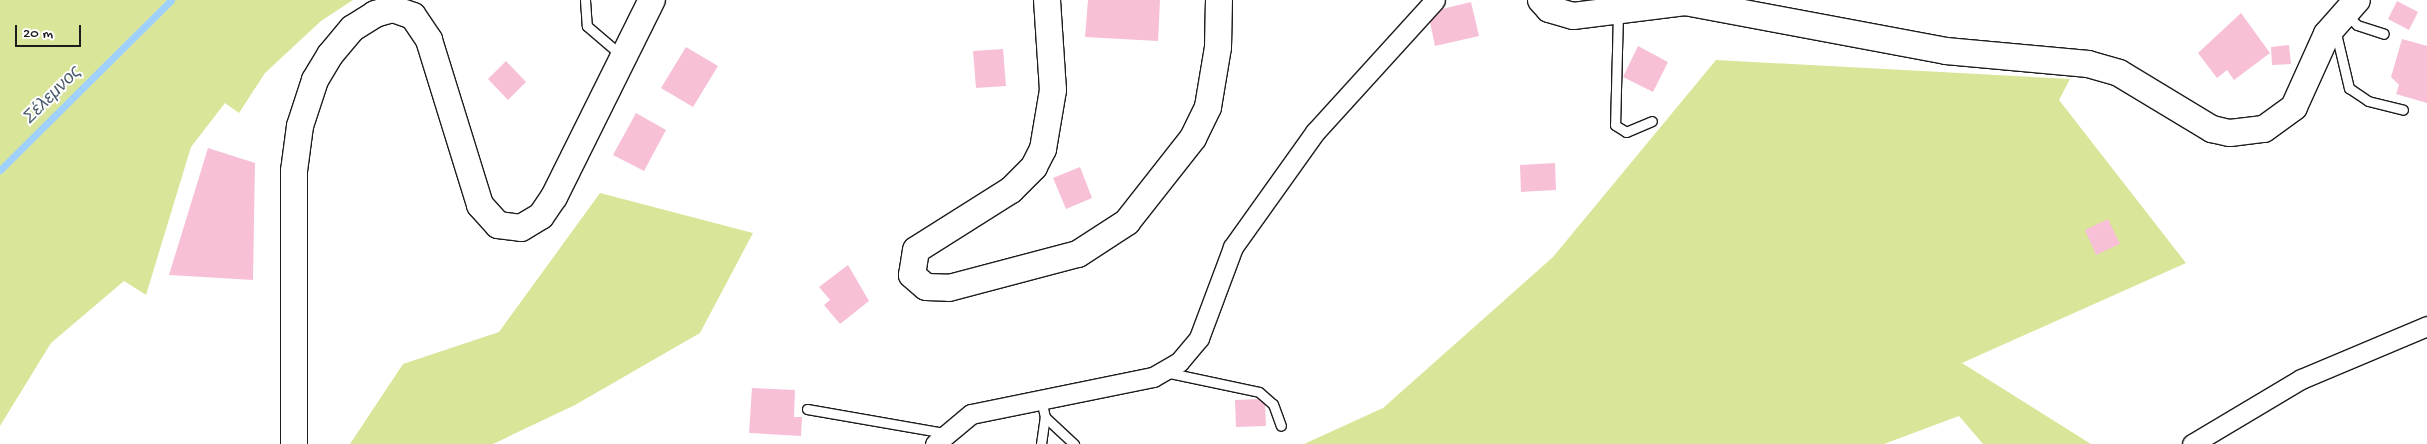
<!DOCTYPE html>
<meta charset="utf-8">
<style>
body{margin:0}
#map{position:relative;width:2427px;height:444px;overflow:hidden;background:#fff;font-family:"Gochi Hand",sans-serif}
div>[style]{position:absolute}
.green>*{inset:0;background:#d9e699}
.stream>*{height:7px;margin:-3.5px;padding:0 3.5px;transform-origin:3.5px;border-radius:3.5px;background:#9fd1fc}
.building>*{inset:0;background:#f7c0d7}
.roads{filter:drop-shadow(1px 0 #1c1c1c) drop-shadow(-1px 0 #1c1c1c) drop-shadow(0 1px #1c1c1c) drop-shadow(0 -1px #1c1c1c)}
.lane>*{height:9px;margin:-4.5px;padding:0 4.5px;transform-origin:4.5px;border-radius:4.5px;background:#fff}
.street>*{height:19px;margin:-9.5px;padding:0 9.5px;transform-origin:9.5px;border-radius:9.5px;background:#fff}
.secondary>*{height:26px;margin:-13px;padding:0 13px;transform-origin:13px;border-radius:13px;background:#fff}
span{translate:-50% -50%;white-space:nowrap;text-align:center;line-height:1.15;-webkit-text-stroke:4px #fff;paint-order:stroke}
.water-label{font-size:18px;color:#4a5b6a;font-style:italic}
.scale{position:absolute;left:15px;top:25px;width:66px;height:22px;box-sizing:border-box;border:2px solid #1c1c1c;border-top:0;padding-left:6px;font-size:15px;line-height:18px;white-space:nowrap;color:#1c1c1c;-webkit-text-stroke:4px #fff;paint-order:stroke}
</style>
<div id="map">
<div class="green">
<i style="clip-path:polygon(0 0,353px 0,321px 21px,265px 73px,239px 113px,225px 103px,191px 147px,146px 295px,124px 281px,51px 343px,0 426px)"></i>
<i style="clip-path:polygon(1716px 60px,2070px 79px,2059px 100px,2186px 263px,1962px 363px,2091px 444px,1983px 444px,1959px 416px,1884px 444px,1304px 444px,1383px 408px,1553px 257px)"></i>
<i style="clip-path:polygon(600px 193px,753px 233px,700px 333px,575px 405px,493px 444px,350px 444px,403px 364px,499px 332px)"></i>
</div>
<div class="stream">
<i style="left:0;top:170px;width:241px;rotate:-44.8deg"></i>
</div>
<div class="building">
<i style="clip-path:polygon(1088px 0,1160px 0,1158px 41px,1085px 37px)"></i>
<i style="clip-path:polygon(2397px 1px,2418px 12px,2409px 30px,2388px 19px)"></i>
<i style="clip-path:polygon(1471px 2px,1479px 36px,1435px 46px,1430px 22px,1442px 9px)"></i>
<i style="clip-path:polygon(2241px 13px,2270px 53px,2234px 80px,2227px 70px,2217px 78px,2198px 53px)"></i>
<i style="clip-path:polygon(2402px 39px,2427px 46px,2427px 103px,2396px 94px,2399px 85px,2391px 77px)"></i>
<i style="clip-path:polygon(2289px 45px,2291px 64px,2272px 65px,2271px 47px)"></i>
<i style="clip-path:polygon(1638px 46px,1668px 62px,1653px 92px,1623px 77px)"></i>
<i style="clip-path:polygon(686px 47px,718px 66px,693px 107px,661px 88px)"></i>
<i style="clip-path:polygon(1003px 49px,1006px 86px,976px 88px,973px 51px)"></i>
<i style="clip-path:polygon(506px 61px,526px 82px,508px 100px,488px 79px)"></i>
<i style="clip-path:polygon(636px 113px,666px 130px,644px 171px,613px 155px)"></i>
<i style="clip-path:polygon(208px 148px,255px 163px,253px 280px,169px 275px)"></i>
<i style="clip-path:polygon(1555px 163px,1556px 190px,1521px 192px,1520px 165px)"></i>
<i style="clip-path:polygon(1080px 167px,1092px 198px,1066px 209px,1053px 178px)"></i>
<i style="clip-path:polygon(2108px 219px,2120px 244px,2096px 255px,2085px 230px)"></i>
<i style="clip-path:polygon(848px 265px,869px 301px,840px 324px,824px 305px,830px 300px,819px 287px)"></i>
<i style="clip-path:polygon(752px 388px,795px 390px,794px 417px,802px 417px,801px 436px,749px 433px)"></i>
<i style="clip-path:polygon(1258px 399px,1265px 405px,1266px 426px,1236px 427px,1235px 400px)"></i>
</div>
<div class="roads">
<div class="lane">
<i style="left:585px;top:0;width:26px;rotate:86deg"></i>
<i style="left:587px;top:26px;width:45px;rotate:40.5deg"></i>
<i style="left:1618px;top:13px;width:112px;rotate:91.5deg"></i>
<i style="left:1615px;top:125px;width:13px;rotate:32deg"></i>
<i style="left:1626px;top:132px;width:28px;rotate:-23deg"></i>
<i style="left:2347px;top:15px;width:14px;rotate:45deg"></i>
<i style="left:2357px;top:25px;width:28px;rotate:18deg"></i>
<i style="left:2335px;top:29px;width:61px;rotate:76.7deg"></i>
<i style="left:2349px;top:88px;width:23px;rotate:34deg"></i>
<i style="left:2368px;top:101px;width:36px;rotate:14deg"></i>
<i style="left:1165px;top:372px;width:96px;rotate:12deg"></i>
<i style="left:1259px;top:392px;width:18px;rotate:41deg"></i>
<i style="left:1273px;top:404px;width:23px;rotate:70deg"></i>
<i style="left:807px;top:409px;width:139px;rotate:9.9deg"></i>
<i style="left:1045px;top:417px;width:40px;rotate:43deg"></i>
<i style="left:1041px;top:444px;width:27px;rotate:-82deg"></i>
<i style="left:1045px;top:417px;width:17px;rotate:-103deg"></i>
</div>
<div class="street">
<i style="left:935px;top:444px;width:47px;rotate:-39.8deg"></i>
<i style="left:971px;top:414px;width:186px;rotate:-11.5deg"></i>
<i style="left:1153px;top:377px;width:30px;rotate:-30deg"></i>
<i style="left:1179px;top:362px;width:31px;rotate:-50deg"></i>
<i style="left:1199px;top:338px;width:97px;rotate:-69.5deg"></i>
<i style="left:1233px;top:247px;width:141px;rotate:-54.5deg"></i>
<i style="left:1315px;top:132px;width:178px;rotate:-47.7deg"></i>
<i style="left:2192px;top:444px;width:127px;rotate:-30.8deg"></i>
<i style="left:2301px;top:379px;width:137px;rotate:-22.8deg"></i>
</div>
<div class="secondary">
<i style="left:1047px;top:0;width:90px;rotate:86.2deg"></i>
<i style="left:1053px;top:90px;width:60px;rotate:99.6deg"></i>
<i style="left:1043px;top:149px;width:20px;rotate:117deg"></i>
<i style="left:1034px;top:167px;width:33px;rotate:135deg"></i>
<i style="left:1011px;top:190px;width:112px;rotate:147.7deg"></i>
<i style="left:916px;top:250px;width:25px;rotate:99deg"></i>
<i style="left:912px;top:275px;width:18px;rotate:41deg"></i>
<i style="left:926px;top:287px;width:23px;rotate:2deg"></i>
<i style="left:949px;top:288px;width:133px;rotate:-14.8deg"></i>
<i style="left:1078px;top:254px;width:59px;rotate:-33.1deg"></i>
<i style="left:1127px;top:222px;width:107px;rotate:-51.8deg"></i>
<i style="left:1193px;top:138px;width:34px;rotate:-64deg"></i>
<i style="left:1208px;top:107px;width:61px;rotate:-80.5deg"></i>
<i style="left:1218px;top:47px;width:47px;rotate:-88.8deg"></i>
<i style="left:1541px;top:0;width:12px;rotate:48deg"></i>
<i style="left:1549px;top:9px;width:25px;rotate:16deg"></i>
<i style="left:1573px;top:16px;width:113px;rotate:-7.1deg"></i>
<i style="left:1685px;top:2px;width:266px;rotate:10.6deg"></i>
<i style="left:1946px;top:51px;width:143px;rotate:5.2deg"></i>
<i style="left:2088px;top:64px;width:32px;rotate:16deg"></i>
<i style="left:2119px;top:73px;width:109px;rotate:31.1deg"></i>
<i style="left:2212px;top:129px;width:18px;rotate:13deg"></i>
<i style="left:2230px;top:133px;width:34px;rotate:-7deg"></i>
<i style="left:2264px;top:129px;width:37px;rotate:-36deg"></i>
<i style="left:2294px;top:107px;width:80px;rotate:-65.7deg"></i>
<i style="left:2327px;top:34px;width:45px;rotate:-48.6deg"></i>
<i style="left:294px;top:444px;width:273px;rotate:-90deg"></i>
<i style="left:294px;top:171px;width:45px;rotate:-82.4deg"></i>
<i style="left:300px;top:126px;width:48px;rotate:-71.9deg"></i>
<i style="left:315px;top:80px;width:29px;rotate:-59deg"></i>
<i style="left:330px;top:55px;width:35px;rotate:-50deg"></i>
<i style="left:353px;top:28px;width:26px;rotate:-32deg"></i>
<i style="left:375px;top:14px;width:19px;rotate:-16deg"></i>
<i style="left:393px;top:9px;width:21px;rotate:19deg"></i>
<i style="left:413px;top:16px;width:29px;rotate:56deg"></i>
<i style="left:429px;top:40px;width:173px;rotate:72.8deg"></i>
<i style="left:480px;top:205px;width:27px;rotate:48deg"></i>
<i style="left:498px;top:225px;width:23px;rotate:7deg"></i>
<i style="left:521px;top:228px;width:23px;rotate:-31deg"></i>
<i style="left:541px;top:216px;width:23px;rotate:-56deg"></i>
<i style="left:554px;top:197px;width:220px;rotate:-63.6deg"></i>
</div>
</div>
<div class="water-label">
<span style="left:54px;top:96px;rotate:-45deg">Σέλεμνος</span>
</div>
<div class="scale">20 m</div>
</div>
